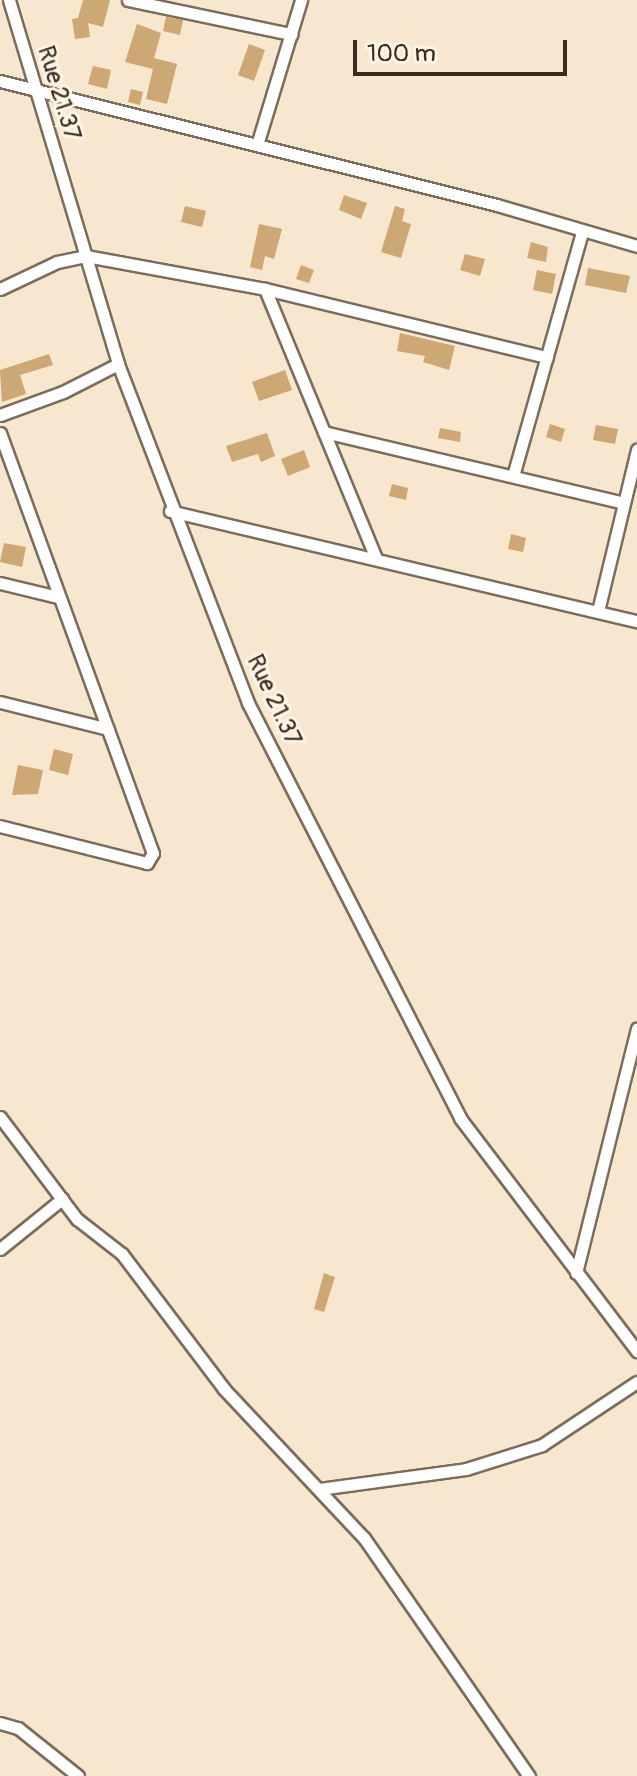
<!DOCTYPE html>
<style>
body{margin:0}
#map{position:relative;width:637px;height:1776px;overflow:hidden;background:#f6e7ce;font-family:Pangolin,sans-serif}
div>[style]{position:absolute}
.building>*{inset:0;background:#cda774}
.roads{filter:drop-shadow(2px 0 #7c6c5c) drop-shadow(-2px 0 #7c6c5c) drop-shadow(0 2px #7c6c5c) drop-shadow(0 -2px #7c6c5c)}
.street>*{height:11px;margin:-5.5px;padding:0 5.5px;transform-origin:5.5px;border-radius:5.5px;background:#fff}
span{translate:-50% -50%;white-space:nowrap;text-align:center;line-height:1.15;-webkit-text-stroke:6px #fcf5e5;paint-order:stroke}
.street-label{font-size:24px;color:#3b2a1e}
.scale{position:absolute;left:353px;top:40px;width:214px;height:36px;box-sizing:border-box;border:4px solid #3b2a1e;border-top:0;padding-left:10px;font-size:24px;line-height:28px;white-space:nowrap;color:#3b2a1e;-webkit-text-stroke:6px #fcf5e5;paint-order:stroke}
</style>
<div id="map">
<div class="building">
<i style="clip-path:polygon(83px 0,110px 0,103px 27px,88px 23px,90px 37px,75px 39px,72px 19px,78px 18px)"></i>
<i style="clip-path:polygon(166px 17px,183px 20px,180px 35px,163px 31px)"></i>
<i style="clip-path:polygon(137px 24px,161px 33px,154px 58px,177px 64px,167px 104px,146px 99px,153px 69px,125px 62px)"></i>
<i style="clip-path:polygon(249px 44px,265px 50px,254px 81px,238px 75px)"></i>
<i style="clip-path:polygon(93px 66px,111px 70px,107px 89px,88px 84px)"></i>
<i style="clip-path:polygon(131px 89px,143px 92px,140px 105px,128px 102px)"></i>
<i style="clip-path:polygon(344px 195px,367px 203px,361px 219px,339px 210px)"></i>
<i style="clip-path:polygon(185px 206px,206px 211px,202px 227px,181px 222px)"></i>
<i style="clip-path:polygon(395px 206px,405px 209px,402px 221px,411px 224px,401px 258px,381px 252px)"></i>
<i style="clip-path:polygon(259px 224px,282px 229px,274px 259px,265px 256px,262px 270px,250px 267px)"></i>
<i style="clip-path:polygon(531px 242px,548px 247px,546px 262px,527px 258px)"></i>
<i style="clip-path:polygon(465px 254px,485px 259px,480px 276px,460px 270px)"></i>
<i style="clip-path:polygon(301px 265px,314px 270px,309px 283px,296px 279px)"></i>
<i style="clip-path:polygon(588px 268px,630px 276px,626px 293px,585px 285px)"></i>
<i style="clip-path:polygon(537px 270px,556px 274px,552px 294px,533px 290px)"></i>
<i style="clip-path:polygon(400px 333px,455px 346px,449px 370px,423px 362px,425px 356px,397px 351px)"></i>
<i style="clip-path:polygon(49px 354px,53px 365px,20px 375px,26px 394px,2px 402px,0 370px)"></i>
<i style="clip-path:polygon(285px 370px,292px 390px,259px 401px,252px 382px)"></i>
<i style="clip-path:polygon(550px 424px,565px 429px,561px 442px,546px 437px)"></i>
<i style="clip-path:polygon(596px 425px,618px 429px,615px 444px,593px 440px)"></i>
<i style="clip-path:polygon(440px 428px,461px 432px,460px 442px,438px 438px)"></i>
<i style="clip-path:polygon(267px 433px,275px 456px,261px 462px,258px 454px,232px 462px,226px 446px)"></i>
<i style="clip-path:polygon(304px 450px,310px 467px,288px 476px,281px 459px)"></i>
<i style="clip-path:polygon(392px 484px,408px 488px,406px 500px,389px 496px)"></i>
<i style="clip-path:polygon(511px 534px,526px 538px,523px 552px,508px 549px)"></i>
<i style="clip-path:polygon(4px 543px,26px 547px,22px 567px,0 562px)"></i>
<i style="clip-path:polygon(54px 749px,73px 754px,68px 775px,49px 770px)"></i>
<i style="clip-path:polygon(18px 765px,43px 770px,38px 794px,12px 795px)"></i>
<i style="clip-path:polygon(324px 1273px,335px 1277px,324px 1312px,314px 1309px)"></i>
</div>
<div class="roads">
<div class="street">
<i style="left:9px;top:0;width:380px;rotate:73.3deg"></i>
<i style="left:118px;top:364px;width:363px;rotate:69deg"></i>
<i style="left:248px;top:703px;width:466px;rotate:62.9deg"></i>
<i style="left:460px;top:1118px;width:293px;rotate:52.8deg"></i>
<i style="left:128px;top:0;width:167px;rotate:11.8deg"></i>
<i style="left:0;top:81px;width:512px;rotate:14.01deg"></i>
<i style="left:497px;top:205px;width:146px;rotate:16.3deg"></i>
<i style="left:257px;top:145px;width:152px;rotate:-73.1deg"></i>
<i style="left:0;top:289px;width:63px;rotate:-25.3deg"></i>
<i style="left:57px;top:262px;width:30px;rotate:-12deg"></i>
<i style="left:86px;top:256px;width:182px;rotate:10.4deg"></i>
<i style="left:265px;top:289px;width:290px;rotate:13.6deg"></i>
<i style="left:265px;top:289px;width:291px;rotate:67.6deg"></i>
<i style="left:0;top:415px;width:67px;rotate:-20.1deg"></i>
<i style="left:63px;top:392px;width:62px;rotate:-27deg"></i>
<i style="left:324px;top:432px;width:308px;rotate:13.3deg"></i>
<i style="left:0;top:433px;width:447px;rotate:70deg"></i>
<i style="left:153px;top:853px;width:12px;rotate:121deg"></i>
<i style="left:147px;top:863px;width:152px;rotate:-165.9deg"></i>
<i style="left:513px;top:476px;width:254px;rotate:-74.2deg"></i>
<i style="left:170px;top:511px;width:480px;rotate:13.3deg"></i>
<i style="left:0;top:583px;width:60px;rotate:13.6deg"></i>
<i style="left:598px;top:611px;width:166px;rotate:-76.4deg"></i>
<i style="left:0;top:702px;width:111px;rotate:14deg"></i>
<i style="left:0;top:1117px;width:128px;rotate:53deg"></i>
<i style="left:77px;top:1219px;width:57px;rotate:37.9deg"></i>
<i style="left:122px;top:1254px;width:169px;rotate:52.9deg"></i>
<i style="left:224px;top:1389px;width:204px;rotate:46.8deg"></i>
<i style="left:364px;top:1538px;width:290px;rotate:55.3deg"></i>
<i style="left:0;top:1249px;width:80px;rotate:-38.9deg"></i>
<i style="left:576px;top:1273px;width:252px;rotate:-76deg"></i>
<i style="left:319px;top:1489px;width:148px;rotate:-7.7deg"></i>
<i style="left:466px;top:1469px;width:80px;rotate:-17.5deg"></i>
<i style="left:542px;top:1445px;width:114px;rotate:-33.6deg"></i>
<i style="left:0;top:1723px;width:19px;rotate:16deg"></i>
<i style="left:18px;top:1728px;width:77px;rotate:38.7deg"></i>
</div>
</div>
<div class="street-label">
<span style="left:59px;top:93px;rotate:73deg">Rue 21.37</span>
<span style="left:274px;top:700px;rotate:65deg">Rue 21.37</span>
</div>
<div class="scale">100 m</div>
</div>
